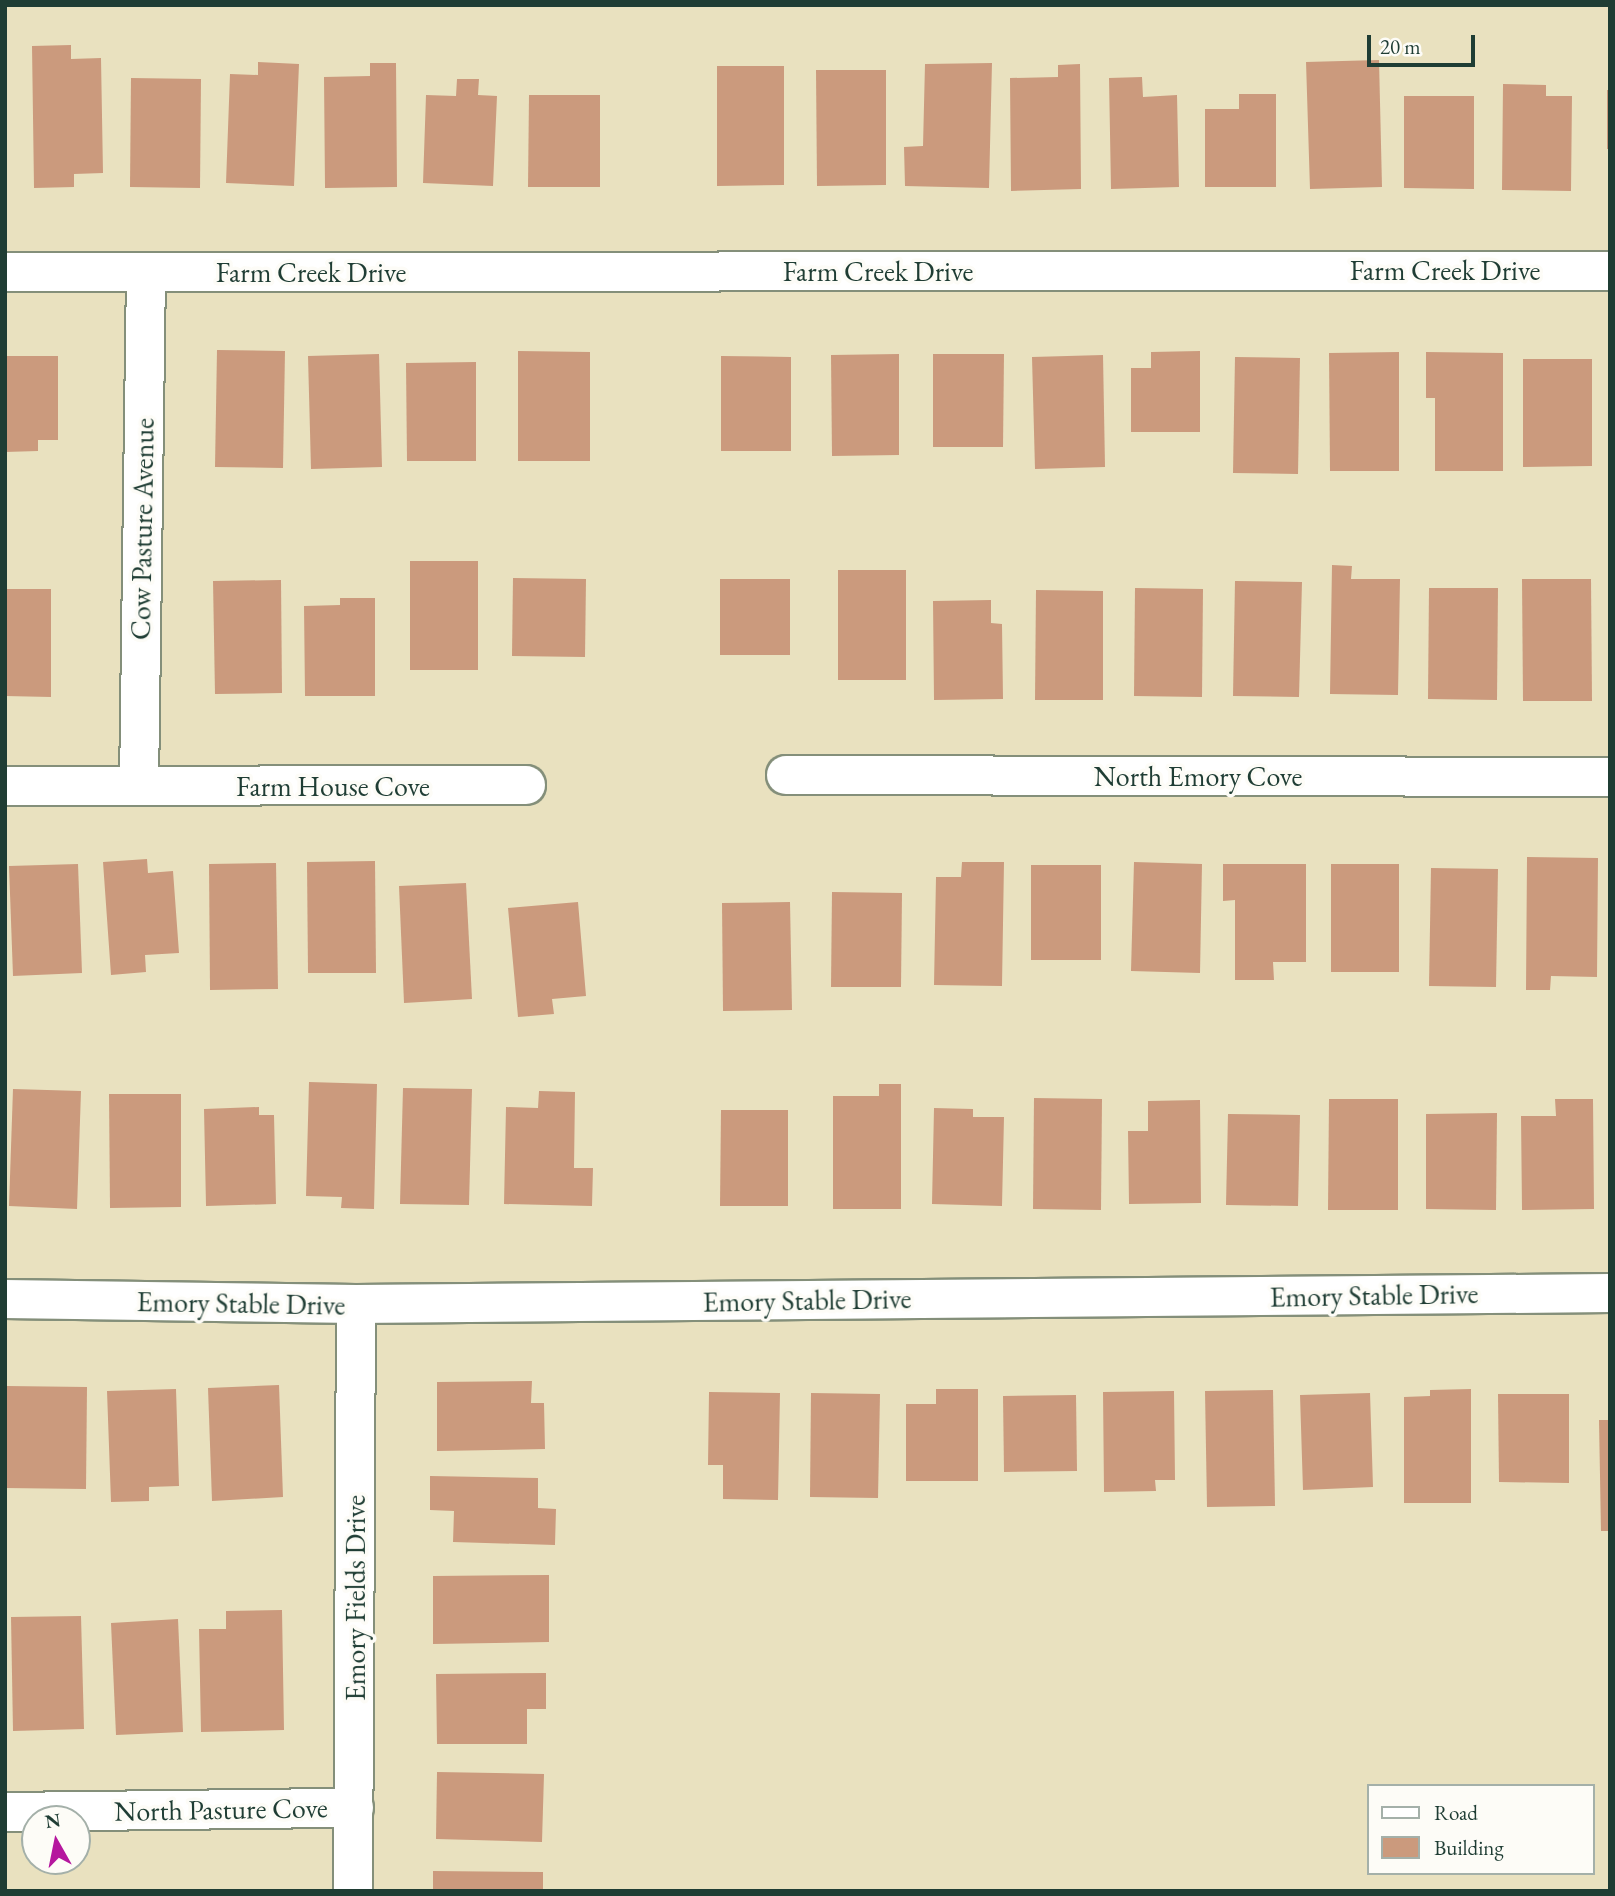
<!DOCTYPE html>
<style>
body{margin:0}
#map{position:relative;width:1615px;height:1896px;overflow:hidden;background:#e9e1bf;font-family:"EB Garamond",serif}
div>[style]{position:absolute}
.building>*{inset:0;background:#cb9a7d}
.roads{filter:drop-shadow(2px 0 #848f7a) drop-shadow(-2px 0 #848f7a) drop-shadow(0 2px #848f7a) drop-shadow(0 -2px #848f7a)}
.minor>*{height:38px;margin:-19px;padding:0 19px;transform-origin:19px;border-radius:19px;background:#fff}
span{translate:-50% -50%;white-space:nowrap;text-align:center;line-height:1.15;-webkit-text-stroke:7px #fdfcf7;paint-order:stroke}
.street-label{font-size:28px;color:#1f3d34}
.frame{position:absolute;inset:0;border:7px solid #1f3d34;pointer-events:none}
.legend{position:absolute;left:1367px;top:1784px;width:228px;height:91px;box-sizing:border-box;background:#fdfcf7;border:2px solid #a4b0a9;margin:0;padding:9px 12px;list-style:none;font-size:21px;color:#1f3d34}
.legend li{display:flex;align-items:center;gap:14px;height:35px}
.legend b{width:35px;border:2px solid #a4b0a9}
.north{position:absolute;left:21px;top:1805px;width:70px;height:70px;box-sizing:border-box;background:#fdfcf7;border:2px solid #a4b0a9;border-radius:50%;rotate:351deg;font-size:19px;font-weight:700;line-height:28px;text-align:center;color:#1f3d34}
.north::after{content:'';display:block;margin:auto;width:24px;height:32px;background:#b5179e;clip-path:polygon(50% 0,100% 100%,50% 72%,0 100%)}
.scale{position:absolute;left:1367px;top:35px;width:108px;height:32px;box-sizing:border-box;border:4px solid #1f3d34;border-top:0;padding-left:9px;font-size:21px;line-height:24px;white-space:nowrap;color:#1f3d34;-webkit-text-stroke:5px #fdfcf7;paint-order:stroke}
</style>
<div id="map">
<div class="building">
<i style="clip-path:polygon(71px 45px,71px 59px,101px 58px,103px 173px,74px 174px,74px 187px,34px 188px,32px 46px)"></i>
<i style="clip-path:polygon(1379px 60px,1382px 187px,1310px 189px,1306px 62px)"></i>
<i style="clip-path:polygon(258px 62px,299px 64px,294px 186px,226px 183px,230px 74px,258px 75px)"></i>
<i style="clip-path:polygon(370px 63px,396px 63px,397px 187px,325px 188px,324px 77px,370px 76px)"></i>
<i style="clip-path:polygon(992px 63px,989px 188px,905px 186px,904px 147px,923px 146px,925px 64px)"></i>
<i style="clip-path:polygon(1080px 64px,1081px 189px,1011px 191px,1010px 78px,1058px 77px,1058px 65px)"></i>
<i style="clip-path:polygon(717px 66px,784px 66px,784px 185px,717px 186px)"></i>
<i style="clip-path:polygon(816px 70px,886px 70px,886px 185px,817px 186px)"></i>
<i style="clip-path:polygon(1142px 77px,1143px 97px,1177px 95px,1179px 187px,1111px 189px,1109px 78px)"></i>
<i style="clip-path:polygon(131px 78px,201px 79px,200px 188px,130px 187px)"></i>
<i style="clip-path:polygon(457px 79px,479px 79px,478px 95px,497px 96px,493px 186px,423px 183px,426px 95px,456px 96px)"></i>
<i style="clip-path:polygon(1503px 84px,1546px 85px,1546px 96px,1572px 96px,1571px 191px,1502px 190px)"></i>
<i style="clip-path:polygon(1607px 90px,1610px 90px,1610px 149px,1607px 149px)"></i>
<i style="clip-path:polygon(1239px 94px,1276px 94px,1276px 187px,1205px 187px,1205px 109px,1239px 109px)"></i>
<i style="clip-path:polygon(529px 95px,600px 95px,600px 187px,528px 187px)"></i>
<i style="clip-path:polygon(1404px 96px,1474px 96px,1474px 189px,1404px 188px)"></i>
<i style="clip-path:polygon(217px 350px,285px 351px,283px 468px,215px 467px)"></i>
<i style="clip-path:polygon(518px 351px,590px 352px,590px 461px,518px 461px)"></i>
<i style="clip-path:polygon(1200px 351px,1200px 432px,1131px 432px,1131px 368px,1151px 368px,1151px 352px)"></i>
<i style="clip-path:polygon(1399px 352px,1399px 471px,1330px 471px,1329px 353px)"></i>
<i style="clip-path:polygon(1426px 352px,1503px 353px,1503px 471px,1435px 471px,1435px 398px,1426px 398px)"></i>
<i style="clip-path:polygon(379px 354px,382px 467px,311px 469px,308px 356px)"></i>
<i style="clip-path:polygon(899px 354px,899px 455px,832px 456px,831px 355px)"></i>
<i style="clip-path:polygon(933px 354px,1004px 354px,1003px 447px,933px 447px)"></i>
<i style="clip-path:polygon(1103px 355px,1105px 467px,1035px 469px,1032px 357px)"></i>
<i style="clip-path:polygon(5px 356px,58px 356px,58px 440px,38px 440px,38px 451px,5px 452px)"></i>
<i style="clip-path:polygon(721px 356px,791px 357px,791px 451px,721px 451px)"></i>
<i style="clip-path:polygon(1235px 357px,1300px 358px,1298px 474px,1233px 473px)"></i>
<i style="clip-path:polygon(1523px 359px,1592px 359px,1592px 466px,1523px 467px)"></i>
<i style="clip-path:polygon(476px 362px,476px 461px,407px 461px,406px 363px)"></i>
<i style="clip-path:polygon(410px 561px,478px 561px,478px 670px,410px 670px)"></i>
<i style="clip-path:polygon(1332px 565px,1352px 566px,1351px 579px,1400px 579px,1398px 695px,1330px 694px)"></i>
<i style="clip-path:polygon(838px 570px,906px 570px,906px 680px,838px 680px)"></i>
<i style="clip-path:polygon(513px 578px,586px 579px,585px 657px,512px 656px)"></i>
<i style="clip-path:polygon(720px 579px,790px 579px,790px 655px,720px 655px)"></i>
<i style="clip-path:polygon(1522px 579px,1591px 579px,1592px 701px,1523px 701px)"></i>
<i style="clip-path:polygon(281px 580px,282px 693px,215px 694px,213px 581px)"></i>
<i style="clip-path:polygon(1235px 581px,1302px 582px,1299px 697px,1233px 696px)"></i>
<i style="clip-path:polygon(1135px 588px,1203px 589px,1202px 697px,1134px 696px)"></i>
<i style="clip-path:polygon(1429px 588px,1498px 588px,1497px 700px,1428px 699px)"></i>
<i style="clip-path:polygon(5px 589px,51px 589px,51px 697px,5px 696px)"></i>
<i style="clip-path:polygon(1036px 590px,1103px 591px,1103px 700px,1035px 700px)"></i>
<i style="clip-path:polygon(340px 598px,375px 598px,375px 696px,305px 696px,304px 606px,340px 605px)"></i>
<i style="clip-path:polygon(991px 600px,991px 623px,1002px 624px,1003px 699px,934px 700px,933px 601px)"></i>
<i style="clip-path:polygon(1527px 857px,1598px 858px,1597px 977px,1551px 976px,1550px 990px,1526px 990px)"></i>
<i style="clip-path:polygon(147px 859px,148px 873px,173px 871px,179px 953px,145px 955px,146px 972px,111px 975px,103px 862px)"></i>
<i style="clip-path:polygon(375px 861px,376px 973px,308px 973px,307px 862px)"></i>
<i style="clip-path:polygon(962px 862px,1004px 862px,1002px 986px,934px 985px,936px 877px,961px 877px)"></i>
<i style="clip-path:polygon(1134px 862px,1202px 864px,1200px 973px,1131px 971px)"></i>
<i style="clip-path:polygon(276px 863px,278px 989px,210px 990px,209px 864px)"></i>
<i style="clip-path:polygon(78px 864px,82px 973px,13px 976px,9px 866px)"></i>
<i style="clip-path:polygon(1223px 864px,1306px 864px,1306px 962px,1273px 962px,1274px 980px,1235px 980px,1235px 900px,1223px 901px)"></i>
<i style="clip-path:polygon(1331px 864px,1399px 864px,1399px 972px,1331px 972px)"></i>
<i style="clip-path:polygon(1031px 865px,1101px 865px,1101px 960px,1031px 960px)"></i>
<i style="clip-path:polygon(1431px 868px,1498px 869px,1496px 987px,1429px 986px)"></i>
<i style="clip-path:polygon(466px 883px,472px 999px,404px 1003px,399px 886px)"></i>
<i style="clip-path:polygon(832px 892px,902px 893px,901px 987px,831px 987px)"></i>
<i style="clip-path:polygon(578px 902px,586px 996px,552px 999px,554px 1014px,518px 1017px,508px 908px)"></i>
<i style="clip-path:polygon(790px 902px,792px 1010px,723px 1011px,722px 903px)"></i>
<i style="clip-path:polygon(309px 1082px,377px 1084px,374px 1209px,341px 1208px,342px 1197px,306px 1196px)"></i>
<i style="clip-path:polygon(879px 1084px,901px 1084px,901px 1209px,833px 1209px,833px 1096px,879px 1096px)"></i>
<i style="clip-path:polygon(403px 1088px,472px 1089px,469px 1205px,400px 1204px)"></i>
<i style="clip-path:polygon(13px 1089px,81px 1091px,77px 1209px,9px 1206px)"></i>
<i style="clip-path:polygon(539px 1091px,575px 1092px,574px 1168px,593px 1168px,592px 1206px,504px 1204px,506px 1107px,538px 1108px)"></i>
<i style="clip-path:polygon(109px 1094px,181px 1094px,181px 1207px,110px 1208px)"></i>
<i style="clip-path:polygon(1034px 1098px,1102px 1099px,1101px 1210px,1033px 1209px)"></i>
<i style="clip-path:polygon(1329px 1099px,1398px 1099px,1398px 1210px,1328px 1210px)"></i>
<i style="clip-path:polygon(1555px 1099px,1593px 1099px,1594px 1209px,1522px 1210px,1521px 1116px,1556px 1116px)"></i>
<i style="clip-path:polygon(1200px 1100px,1201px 1203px,1129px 1204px,1128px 1131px,1148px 1131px,1148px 1101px)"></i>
<i style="clip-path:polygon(259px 1107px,259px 1115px,274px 1115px,276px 1204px,206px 1206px,204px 1109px)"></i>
<i style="clip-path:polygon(934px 1108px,973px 1109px,973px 1117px,1004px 1117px,1002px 1206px,932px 1204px)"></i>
<i style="clip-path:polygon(721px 1110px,788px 1110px,788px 1206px,720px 1206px)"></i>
<i style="clip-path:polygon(1497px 1113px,1496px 1210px,1426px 1209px,1426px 1114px)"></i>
<i style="clip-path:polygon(1228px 1114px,1300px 1115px,1298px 1206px,1226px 1205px)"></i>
<i style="clip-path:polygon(532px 1381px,531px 1403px,544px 1403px,545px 1449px,437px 1451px,437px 1382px)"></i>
<i style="clip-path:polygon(279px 1385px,283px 1497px,212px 1501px,208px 1388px)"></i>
<i style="clip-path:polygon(7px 1386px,87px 1387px,86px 1489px,5px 1488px)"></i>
<i style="clip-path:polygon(176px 1389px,179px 1486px,149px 1487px,149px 1501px,111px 1502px,107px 1391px)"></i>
<i style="clip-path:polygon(936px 1389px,978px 1389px,978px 1481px,906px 1481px,906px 1404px,936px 1404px)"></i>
<i style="clip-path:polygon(1471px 1389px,1471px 1503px,1404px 1503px,1404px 1397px,1430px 1396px,1430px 1390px)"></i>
<i style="clip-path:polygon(1273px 1390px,1275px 1506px,1207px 1507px,1205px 1391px)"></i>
<i style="clip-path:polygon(1174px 1391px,1175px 1480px,1155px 1480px,1156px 1491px,1104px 1492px,1103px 1392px)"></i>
<i style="clip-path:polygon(709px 1392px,780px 1393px,778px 1500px,723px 1499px,723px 1465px,708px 1465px)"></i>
<i style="clip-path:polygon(811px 1393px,880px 1394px,878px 1498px,810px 1497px)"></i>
<i style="clip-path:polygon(1370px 1393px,1373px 1487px,1303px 1490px,1300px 1395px)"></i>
<i style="clip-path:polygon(1498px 1394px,1569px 1394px,1569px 1483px,1499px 1482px)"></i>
<i style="clip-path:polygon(1076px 1395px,1077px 1471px,1004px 1472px,1003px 1396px)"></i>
<i style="clip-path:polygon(1599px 1420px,1610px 1420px,1610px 1531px,1601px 1531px)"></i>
<i style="clip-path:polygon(430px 1476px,538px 1478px,538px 1508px,556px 1509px,555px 1545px,453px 1542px,454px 1511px,430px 1510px)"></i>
<i style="clip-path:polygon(549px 1575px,549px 1642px,433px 1644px,433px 1576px)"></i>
<i style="clip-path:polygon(282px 1610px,284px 1730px,201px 1732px,199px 1629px,226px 1629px,226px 1611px)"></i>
<i style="clip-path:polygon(81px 1616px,84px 1729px,13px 1731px,11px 1617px)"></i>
<i style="clip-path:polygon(178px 1619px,183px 1732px,116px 1735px,111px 1623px)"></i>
<i style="clip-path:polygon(546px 1673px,546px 1709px,527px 1709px,527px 1744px,437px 1744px,436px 1674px)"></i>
<i style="clip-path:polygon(437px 1772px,544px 1774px,542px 1842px,436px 1839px)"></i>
<i style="clip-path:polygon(433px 1871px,543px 1872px,543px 1891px,433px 1891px)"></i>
</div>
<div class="roads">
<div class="minor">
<i style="left:5px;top:272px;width:1605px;rotate:-0.04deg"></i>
<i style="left:786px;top:775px;width:824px;rotate:0.14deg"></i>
<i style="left:5px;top:786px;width:521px;rotate:-0.11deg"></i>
<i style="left:139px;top:786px;width:514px;rotate:-89.22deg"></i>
<i style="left:5px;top:1299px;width:351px;rotate:0.8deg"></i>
<i style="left:356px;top:1304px;width:1254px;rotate:-0.5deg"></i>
<i style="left:5px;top:1812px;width:349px;rotate:-0.7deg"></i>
<i style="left:353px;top:1891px;width:587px;rotate:-89.71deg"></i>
</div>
</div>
<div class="street-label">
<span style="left:1445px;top:270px">Farm Creek Drive</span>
<span style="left:878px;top:271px">Farm Creek Drive</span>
<span style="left:311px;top:272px">Farm Creek Drive</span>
<span style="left:142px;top:529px;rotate:-89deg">Cow Pasture Avenue</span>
<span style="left:1198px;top:776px">North Emory Cove</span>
<span style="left:333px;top:786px">Farm House Cove</span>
<span style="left:1374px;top:1295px;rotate:-1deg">Emory Stable Drive</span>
<span style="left:807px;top:1300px;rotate:-1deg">Emory Stable Drive</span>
<span style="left:241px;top:1303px;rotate:1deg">Emory Stable Drive</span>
<span style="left:355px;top:1598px;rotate:-90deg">Emory Fields Drive</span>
<span style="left:221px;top:1809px;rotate:-1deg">North Pasture Cove</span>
</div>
<div class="frame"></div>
<ul class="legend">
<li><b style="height:9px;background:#fff"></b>Road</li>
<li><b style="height:19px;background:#cb9a7d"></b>Building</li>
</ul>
<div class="north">N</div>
<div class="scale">20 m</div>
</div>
